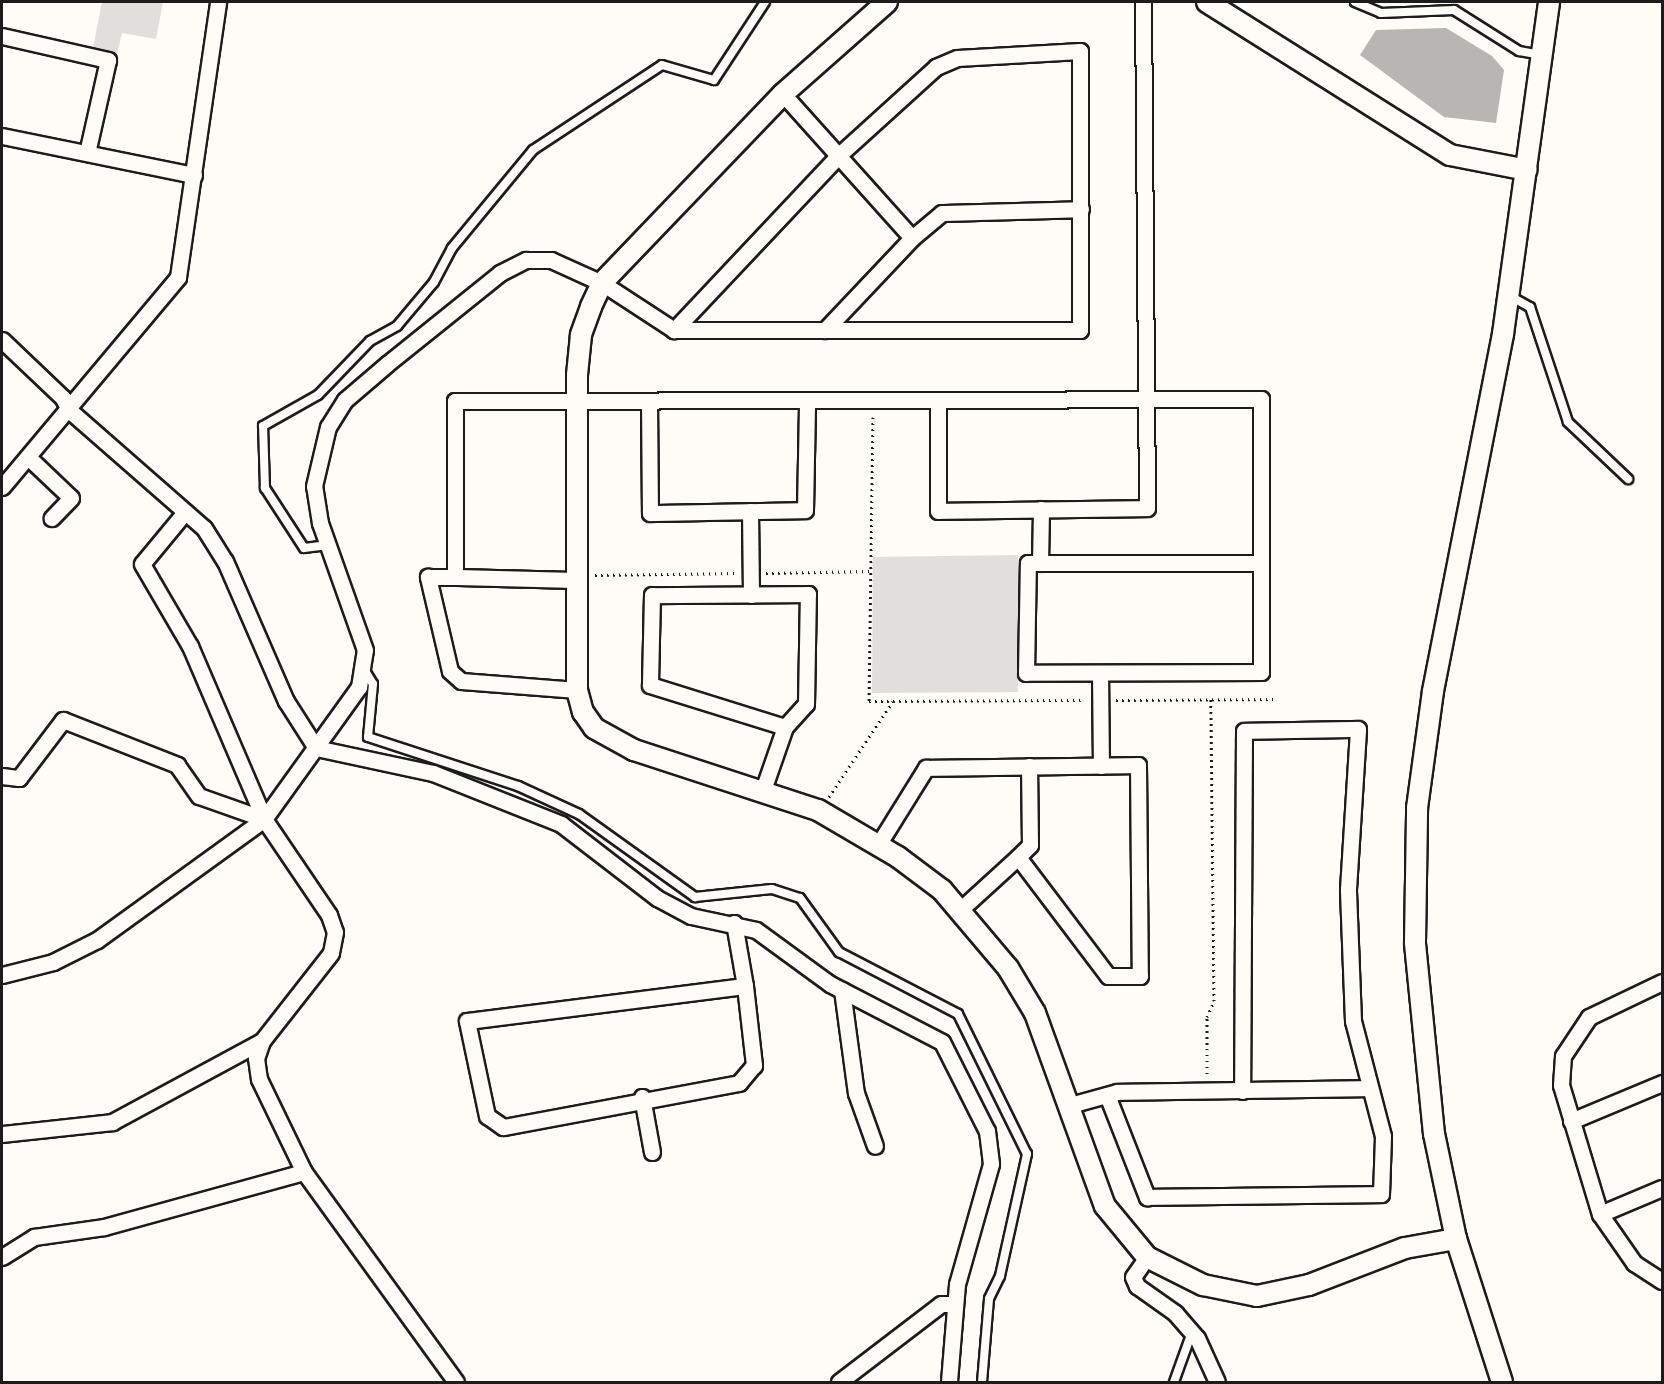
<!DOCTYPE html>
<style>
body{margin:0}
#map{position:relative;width:1664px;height:1384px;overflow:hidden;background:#fdfcf7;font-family:Kalam,sans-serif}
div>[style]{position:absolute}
.green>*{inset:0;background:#e0dfdb}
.water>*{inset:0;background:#b7b6b2}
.path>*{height:3px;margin-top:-1.5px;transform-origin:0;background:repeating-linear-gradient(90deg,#1c1c1c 0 1.5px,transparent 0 6px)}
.roads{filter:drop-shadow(2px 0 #1c1c1c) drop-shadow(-2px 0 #1c1c1c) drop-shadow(0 2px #1c1c1c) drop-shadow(0 -2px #1c1c1c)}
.service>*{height:8px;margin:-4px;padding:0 4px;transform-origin:4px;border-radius:4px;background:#fdfcf7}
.minor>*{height:15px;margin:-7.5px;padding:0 7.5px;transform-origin:7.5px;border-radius:7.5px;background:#fdfcf7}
.tertiary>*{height:20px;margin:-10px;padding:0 10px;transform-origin:10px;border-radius:10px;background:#fdfcf7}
span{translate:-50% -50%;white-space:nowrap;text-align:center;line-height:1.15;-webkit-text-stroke:4.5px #fdfcf7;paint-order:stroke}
.frame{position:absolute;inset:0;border:3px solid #1c1c1c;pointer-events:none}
</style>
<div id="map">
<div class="green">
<i style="clip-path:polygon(102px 2px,163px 2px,156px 39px,122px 33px,117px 54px,93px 48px)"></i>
<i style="clip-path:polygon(1018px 555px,1018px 692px,872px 693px,873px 557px)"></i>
</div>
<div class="water">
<i style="clip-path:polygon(1446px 28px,1492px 56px,1504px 70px,1496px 123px,1444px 117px,1360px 55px,1376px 30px)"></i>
</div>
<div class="path">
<i style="left:873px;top:417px;width:284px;rotate:90.8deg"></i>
<i style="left:869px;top:701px;width:216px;rotate:-0.3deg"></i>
<i style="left:766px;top:573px;width:104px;rotate:-1.1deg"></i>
<i style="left:595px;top:575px;width:140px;rotate:-0.8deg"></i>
<i style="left:1116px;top:700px;width:157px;rotate:-0.4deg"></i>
<i style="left:829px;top:797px;width:115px;rotate:-56.3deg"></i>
<i style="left:1207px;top:1074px;width:57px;rotate:-90deg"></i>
<i style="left:1207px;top:1017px;width:17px;rotate:-66deg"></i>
<i style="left:1214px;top:1001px;width:302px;rotate:-90.6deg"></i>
</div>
<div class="roads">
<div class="service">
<i style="left:1355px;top:2px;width:28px;rotate:23deg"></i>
<i style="left:1381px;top:13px;width:73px;rotate:-2.4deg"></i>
<i style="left:1454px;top:10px;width:77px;rotate:32.2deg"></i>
<i style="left:1519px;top:51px;width:22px;rotate:10deg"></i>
<i style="left:1510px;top:296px;width:23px;rotate:29deg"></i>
<i style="left:1530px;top:307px;width:121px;rotate:71.7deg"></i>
<i style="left:1568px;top:422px;width:83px;rotate:43.5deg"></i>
<i style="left:328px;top:545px;width:24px;rotate:173deg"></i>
<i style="left:304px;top:548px;width:72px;rotate:-123deg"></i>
<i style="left:265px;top:488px;width:62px;rotate:-91.8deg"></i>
<i style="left:263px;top:426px;width:63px;rotate:-29.4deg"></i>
<i style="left:318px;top:395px;width:75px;rotate:-46.1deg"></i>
<i style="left:370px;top:341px;width:31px;rotate:-29deg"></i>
<i style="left:397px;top:326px;width:57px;rotate:-49.9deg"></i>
<i style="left:434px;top:282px;width:38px;rotate:-62deg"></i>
<i style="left:452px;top:248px;width:127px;rotate:-50.4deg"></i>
<i style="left:533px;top:150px;width:154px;rotate:-33.4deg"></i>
<i style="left:662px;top:65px;width:54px;rotate:16.1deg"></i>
<i style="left:714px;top:80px;width:93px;rotate:-56.8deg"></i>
<i style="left:364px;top:669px;width:17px;rotate:59deg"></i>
<i style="left:373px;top:684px;width:53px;rotate:95.4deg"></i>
<i style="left:368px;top:737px;width:158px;rotate:18.1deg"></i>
<i style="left:518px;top:786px;width:67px;rotate:24.7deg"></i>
<i style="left:579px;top:814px;width:143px;rotate:35.6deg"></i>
<i style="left:695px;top:897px;width:77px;rotate:-5.9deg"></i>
<i style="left:772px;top:889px;width:29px;rotate:18deg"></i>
<i style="left:800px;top:898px;width:67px;rotate:54.2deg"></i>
<i style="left:839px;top:952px;width:134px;rotate:27.5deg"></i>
<i style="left:958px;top:1014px;width:156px;rotate:63.8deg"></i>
<i style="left:1027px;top:1154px;width:125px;rotate:102.5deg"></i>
<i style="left:1000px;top:1276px;width:25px;rotate:116deg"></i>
<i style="left:989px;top:1299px;width:83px;rotate:94.8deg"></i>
<i style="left:1174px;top:1382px;width:53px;rotate:-70.2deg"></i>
</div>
<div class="minor">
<i style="left:2px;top:36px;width:109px;rotate:12.8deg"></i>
<i style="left:108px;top:60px;width:95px;rotate:102.7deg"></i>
<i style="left:783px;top:94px;width:193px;rotate:48.1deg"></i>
<i style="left:912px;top:238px;width:127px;rotate:133.4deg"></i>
<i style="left:2px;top:136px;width:196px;rotate:11.5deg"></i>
<i style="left:912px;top:238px;width:39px;rotate:-40deg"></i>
<i style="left:942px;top:213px;width:139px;rotate:-1.6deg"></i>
<i style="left:2px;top:340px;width:84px;rotate:43.6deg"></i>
<i style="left:63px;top:398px;width:13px;rotate:63deg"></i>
<i style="left:69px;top:410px;width:179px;rotate:41.2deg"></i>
<i style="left:204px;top:528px;width:39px;rotate:58deg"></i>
<i style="left:225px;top:561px;width:153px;rotate:66.5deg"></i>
<i style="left:286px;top:701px;width:56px;rotate:57.4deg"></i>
<i style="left:316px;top:748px;width:120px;rotate:12.1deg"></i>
<i style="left:433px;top:773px;width:138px;rotate:21.7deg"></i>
<i style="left:561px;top:824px;width:121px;rotate:37.6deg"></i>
<i style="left:657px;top:898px;width:38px;rotate:28deg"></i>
<i style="left:691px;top:916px;width:66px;rotate:12.2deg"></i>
<i style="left:756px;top:930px;width:92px;rotate:36.1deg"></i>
<i style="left:830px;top:984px;width:126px;rotate:27.4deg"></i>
<i style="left:942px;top:1042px;width:100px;rotate:63.2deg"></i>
<i style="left:987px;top:1131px;width:33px;rotate:83deg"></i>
<i style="left:991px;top:1164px;width:125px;rotate:105.8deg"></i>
<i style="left:957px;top:1284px;width:98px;rotate:94.7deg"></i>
<i style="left:938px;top:400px;width:111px;rotate:90deg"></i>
<i style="left:938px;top:511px;width:209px;rotate:-0.8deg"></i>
<i style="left:1147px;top:508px;width:506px;rotate:-90.45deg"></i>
<i style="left:649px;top:401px;width:112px;rotate:89.5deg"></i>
<i style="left:650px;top:513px;width:155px;rotate:-1.1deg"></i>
<i style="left:805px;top:510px;width:109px;rotate:-88.9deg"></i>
<i style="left:28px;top:457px;width:59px;rotate:43.6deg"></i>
<i style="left:71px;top:498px;width:28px;rotate:134deg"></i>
<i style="left:2px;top:487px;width:274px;rotate:-50deg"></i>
<i style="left:178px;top:277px;width:278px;rotate:-81.7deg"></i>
<i style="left:750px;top:511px;width:84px;rotate:89.3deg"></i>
<i style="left:185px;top:512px;width:67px;rotate:129.6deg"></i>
<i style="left:142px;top:564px;width:95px;rotate:59.7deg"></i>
<i style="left:190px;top:646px;width:188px;rotate:66.8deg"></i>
<i style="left:264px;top:819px;width:116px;rotate:55.9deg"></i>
<i style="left:329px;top:915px;width:18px;rotate:71deg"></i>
<i style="left:335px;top:932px;width:21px;rotate:101deg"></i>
<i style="left:331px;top:953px;width:112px;rotate:128.1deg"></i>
<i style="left:262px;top:1041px;width:18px;rotate:109deg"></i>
<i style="left:256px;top:1058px;width:21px;rotate:82deg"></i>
<i style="left:259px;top:1079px;width:103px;rotate:64.2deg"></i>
<i style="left:304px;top:1172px;width:259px;rotate:54.1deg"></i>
<i style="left:1040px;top:563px;width:54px;rotate:-88.9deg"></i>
<i style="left:455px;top:577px;width:122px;rotate:1.4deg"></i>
<i style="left:1100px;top:673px;width:93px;rotate:89.4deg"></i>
<i style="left:577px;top:690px;width:116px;rotate:-175.6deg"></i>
<i style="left:461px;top:681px;width:15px;rotate:-138deg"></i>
<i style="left:450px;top:671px;width:97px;rotate:-103.2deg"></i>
<i style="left:428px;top:577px;width:27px"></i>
<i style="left:455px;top:577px;width:176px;rotate:-90deg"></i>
<i style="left:455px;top:401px;width:806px;rotate:-0.14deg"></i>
<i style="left:1261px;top:399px;width:273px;rotate:90deg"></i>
<i style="left:1261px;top:672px;width:235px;rotate:179.8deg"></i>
<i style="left:1026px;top:673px;width:110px;rotate:-89deg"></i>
<i style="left:1028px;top:563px;width:233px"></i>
<i style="left:2px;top:776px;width:17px;rotate:7deg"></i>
<i style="left:19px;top:778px;width:73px;rotate:-52.8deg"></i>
<i style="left:63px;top:720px;width:123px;rotate:21.5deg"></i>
<i style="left:177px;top:765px;width:38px;rotate:55deg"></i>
<i style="left:199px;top:796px;width:69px;rotate:19.5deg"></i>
<i style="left:763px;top:790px;width:67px;rotate:-70.8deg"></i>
<i style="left:785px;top:727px;width:31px;rotate:-48deg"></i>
<i style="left:806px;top:704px;width:110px;rotate:-89deg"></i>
<i style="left:808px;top:594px;width:156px;rotate:179.6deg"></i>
<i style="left:652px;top:595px;width:90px;rotate:91.3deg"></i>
<i style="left:650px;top:685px;width:141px;rotate:17.3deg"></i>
<i style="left:878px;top:845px;width:91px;rotate:-58.1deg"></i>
<i style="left:926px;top:768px;width:212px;rotate:-0.8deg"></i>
<i style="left:1138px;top:765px;width:211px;rotate:89.5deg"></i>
<i style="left:1140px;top:976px;width:32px;rotate:180deg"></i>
<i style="left:1108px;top:976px;width:149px;rotate:-127.1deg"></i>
<i style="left:1018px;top:857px;width:79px;rotate:137.6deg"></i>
<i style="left:1018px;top:857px;width:17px;rotate:-45deg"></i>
<i style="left:1030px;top:845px;width:79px;rotate:-90.7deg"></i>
<i style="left:734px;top:923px;width:64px;rotate:80.1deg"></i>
<i style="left:745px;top:986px;width:80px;rotate:83.5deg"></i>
<i style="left:754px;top:1065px;width:23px;rotate:130deg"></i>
<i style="left:739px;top:1083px;width:240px;rotate:169.4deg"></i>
<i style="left:503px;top:1127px;width:19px;rotate:-145deg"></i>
<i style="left:487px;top:1116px;width:97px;rotate:-101.9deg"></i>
<i style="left:467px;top:1021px;width:280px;rotate:-7.2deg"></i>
<i style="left:2px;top:975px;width:53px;rotate:-14.3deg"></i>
<i style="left:53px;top:962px;width:49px;rotate:-26.6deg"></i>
<i style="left:97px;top:940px;width:206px;rotate:-35.9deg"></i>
<i style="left:264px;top:819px;width:163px;rotate:-54.3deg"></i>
<i style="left:359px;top:687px;width:37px;rotate:-81deg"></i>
<i style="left:365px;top:650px;width:135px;rotate:-109.5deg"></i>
<i style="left:320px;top:523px;width:37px;rotate:-99deg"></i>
<i style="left:314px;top:486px;width:61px;rotate:-76.7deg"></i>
<i style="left:328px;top:427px;width:32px;rotate:-58deg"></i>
<i style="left:345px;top:400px;width:55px;rotate:-40.6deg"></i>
<i style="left:387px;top:364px;width:145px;rotate:-38.8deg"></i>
<i style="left:500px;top:273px;width:29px;rotate:-27deg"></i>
<i style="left:526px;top:260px;width:25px"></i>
<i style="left:551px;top:260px;width:56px;rotate:24.3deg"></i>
<i style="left:602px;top:283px;width:86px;rotate:33.1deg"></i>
<i style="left:674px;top:330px;width:406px"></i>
<i style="left:1080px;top:330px;width:279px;rotate:-90deg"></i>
<i style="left:1080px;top:51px;width:123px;rotate:176.7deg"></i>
<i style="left:957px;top:58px;width:23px;rotate:157deg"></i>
<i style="left:936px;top:67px;width:131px;rotate:137.8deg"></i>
<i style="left:839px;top:155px;width:241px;rotate:133.3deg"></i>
<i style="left:1662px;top:982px;width:81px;rotate:154.4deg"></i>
<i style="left:1589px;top:1017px;width:47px;rotate:123.7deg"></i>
<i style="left:1563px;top:1056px;width:29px;rotate:94deg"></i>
<i style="left:1561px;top:1085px;width:135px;rotate:73.2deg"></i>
<i style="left:1600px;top:1214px;width:60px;rotate:55.2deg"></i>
<i style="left:1634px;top:1263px;width:33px;rotate:33deg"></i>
<i style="left:842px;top:990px;width:104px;rotate:82.3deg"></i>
<i style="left:856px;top:1093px;width:56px;rotate:70.3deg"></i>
<i style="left:1107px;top:1095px;width:110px;rotate:68.6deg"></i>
<i style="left:1147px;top:1197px;width:234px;rotate:-0.7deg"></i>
<i style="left:1381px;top:1194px;width:58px;rotate:-88deg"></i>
<i style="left:1383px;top:1136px;width:119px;rotate:-104.6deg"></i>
<i style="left:1353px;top:1021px;width:132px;rotate:-92.2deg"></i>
<i style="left:1348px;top:889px;width:160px;rotate:-86.4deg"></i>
<i style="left:1358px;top:729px;width:114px;rotate:179deg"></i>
<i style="left:1244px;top:731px;width:360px;rotate:90.3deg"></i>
<i style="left:642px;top:1097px;width:56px;rotate:79.7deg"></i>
<i style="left:1070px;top:1105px;width:49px;rotate:-15.5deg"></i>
<i style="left:1117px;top:1092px;width:251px;rotate:-0.9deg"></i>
<i style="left:1571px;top:1121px;width:99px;rotate:-22.7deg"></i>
<i style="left:2px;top:1134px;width:111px;rotate:-6.2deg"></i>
<i style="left:112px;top:1122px;width:170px;rotate:-28.4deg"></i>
<i style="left:1600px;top:1214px;width:67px;rotate:-22.8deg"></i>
<i style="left:2px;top:1257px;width:38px;rotate:-32deg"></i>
<i style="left:34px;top:1237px;width:71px;rotate:-8.1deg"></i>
<i style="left:104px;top:1227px;width:207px;rotate:-15.4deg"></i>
<i style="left:1147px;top:1257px;width:24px;rotate:125deg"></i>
<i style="left:1133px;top:1277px;width:10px;rotate:66deg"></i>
<i style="left:1137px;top:1286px;width:47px;rotate:35.4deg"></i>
<i style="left:1175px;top:1313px;width:33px;rotate:49deg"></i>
<i style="left:1197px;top:1338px;width:48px;rotate:65.6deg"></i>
<i style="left:839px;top:1382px;width:128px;rotate:-37.4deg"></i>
<i style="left:941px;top:1304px;width:14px"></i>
</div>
<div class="tertiary">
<i style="left:887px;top:2px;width:139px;rotate:138.5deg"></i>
<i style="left:783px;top:94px;width:262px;rotate:133.8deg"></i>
<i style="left:602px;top:283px;width:26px;rotate:115deg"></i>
<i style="left:591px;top:307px;width:30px;rotate:110deg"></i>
<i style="left:581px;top:335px;width:40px;rotate:95.7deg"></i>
<i style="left:577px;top:375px;width:315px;rotate:90deg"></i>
<i style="left:577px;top:690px;width:23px;rotate:75deg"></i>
<i style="left:583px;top:712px;width:19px;rotate:55deg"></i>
<i style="left:594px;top:728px;width:46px;rotate:28.8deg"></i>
<i style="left:634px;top:750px;width:194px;rotate:18.1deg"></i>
<i style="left:818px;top:810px;width:93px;rotate:30.4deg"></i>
<i style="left:898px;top:857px;width:55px;rotate:36.9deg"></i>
<i style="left:942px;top:890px;width:102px;rotate:49.8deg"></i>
<i style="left:1008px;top:968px;width:52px;rotate:59deg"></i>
<i style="left:1035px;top:1013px;width:205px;rotate:70.1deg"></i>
<i style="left:1105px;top:1206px;width:66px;rotate:50.5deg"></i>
<i style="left:1147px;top:1257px;width:63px;rotate:26.6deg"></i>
<i style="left:1203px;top:1285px;width:55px;rotate:11.5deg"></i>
<i style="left:1257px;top:1296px;width:53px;rotate:-11.9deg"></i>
<i style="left:1309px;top:1285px;width:103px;rotate:-21.1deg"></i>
<i style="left:1405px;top:1248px;width:52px;rotate:-10deg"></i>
<i style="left:1207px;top:2px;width:287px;rotate:32.2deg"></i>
<i style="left:1450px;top:155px;width:78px;rotate:11deg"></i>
<i style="left:1502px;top:1382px;width:150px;rotate:-107.8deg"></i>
<i style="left:1456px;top:1239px;width:107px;rotate:-101.8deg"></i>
<i style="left:1434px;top:1134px;width:193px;rotate:-95.7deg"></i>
<i style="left:1415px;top:942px;width:134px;rotate:-89.1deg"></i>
<i style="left:1417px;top:808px;width:118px;rotate:-82.2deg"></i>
<i style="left:1433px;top:691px;width:364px;rotate:-78.9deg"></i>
<i style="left:1503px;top:334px;width:335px;rotate:-82.1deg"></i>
</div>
</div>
<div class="frame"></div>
</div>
